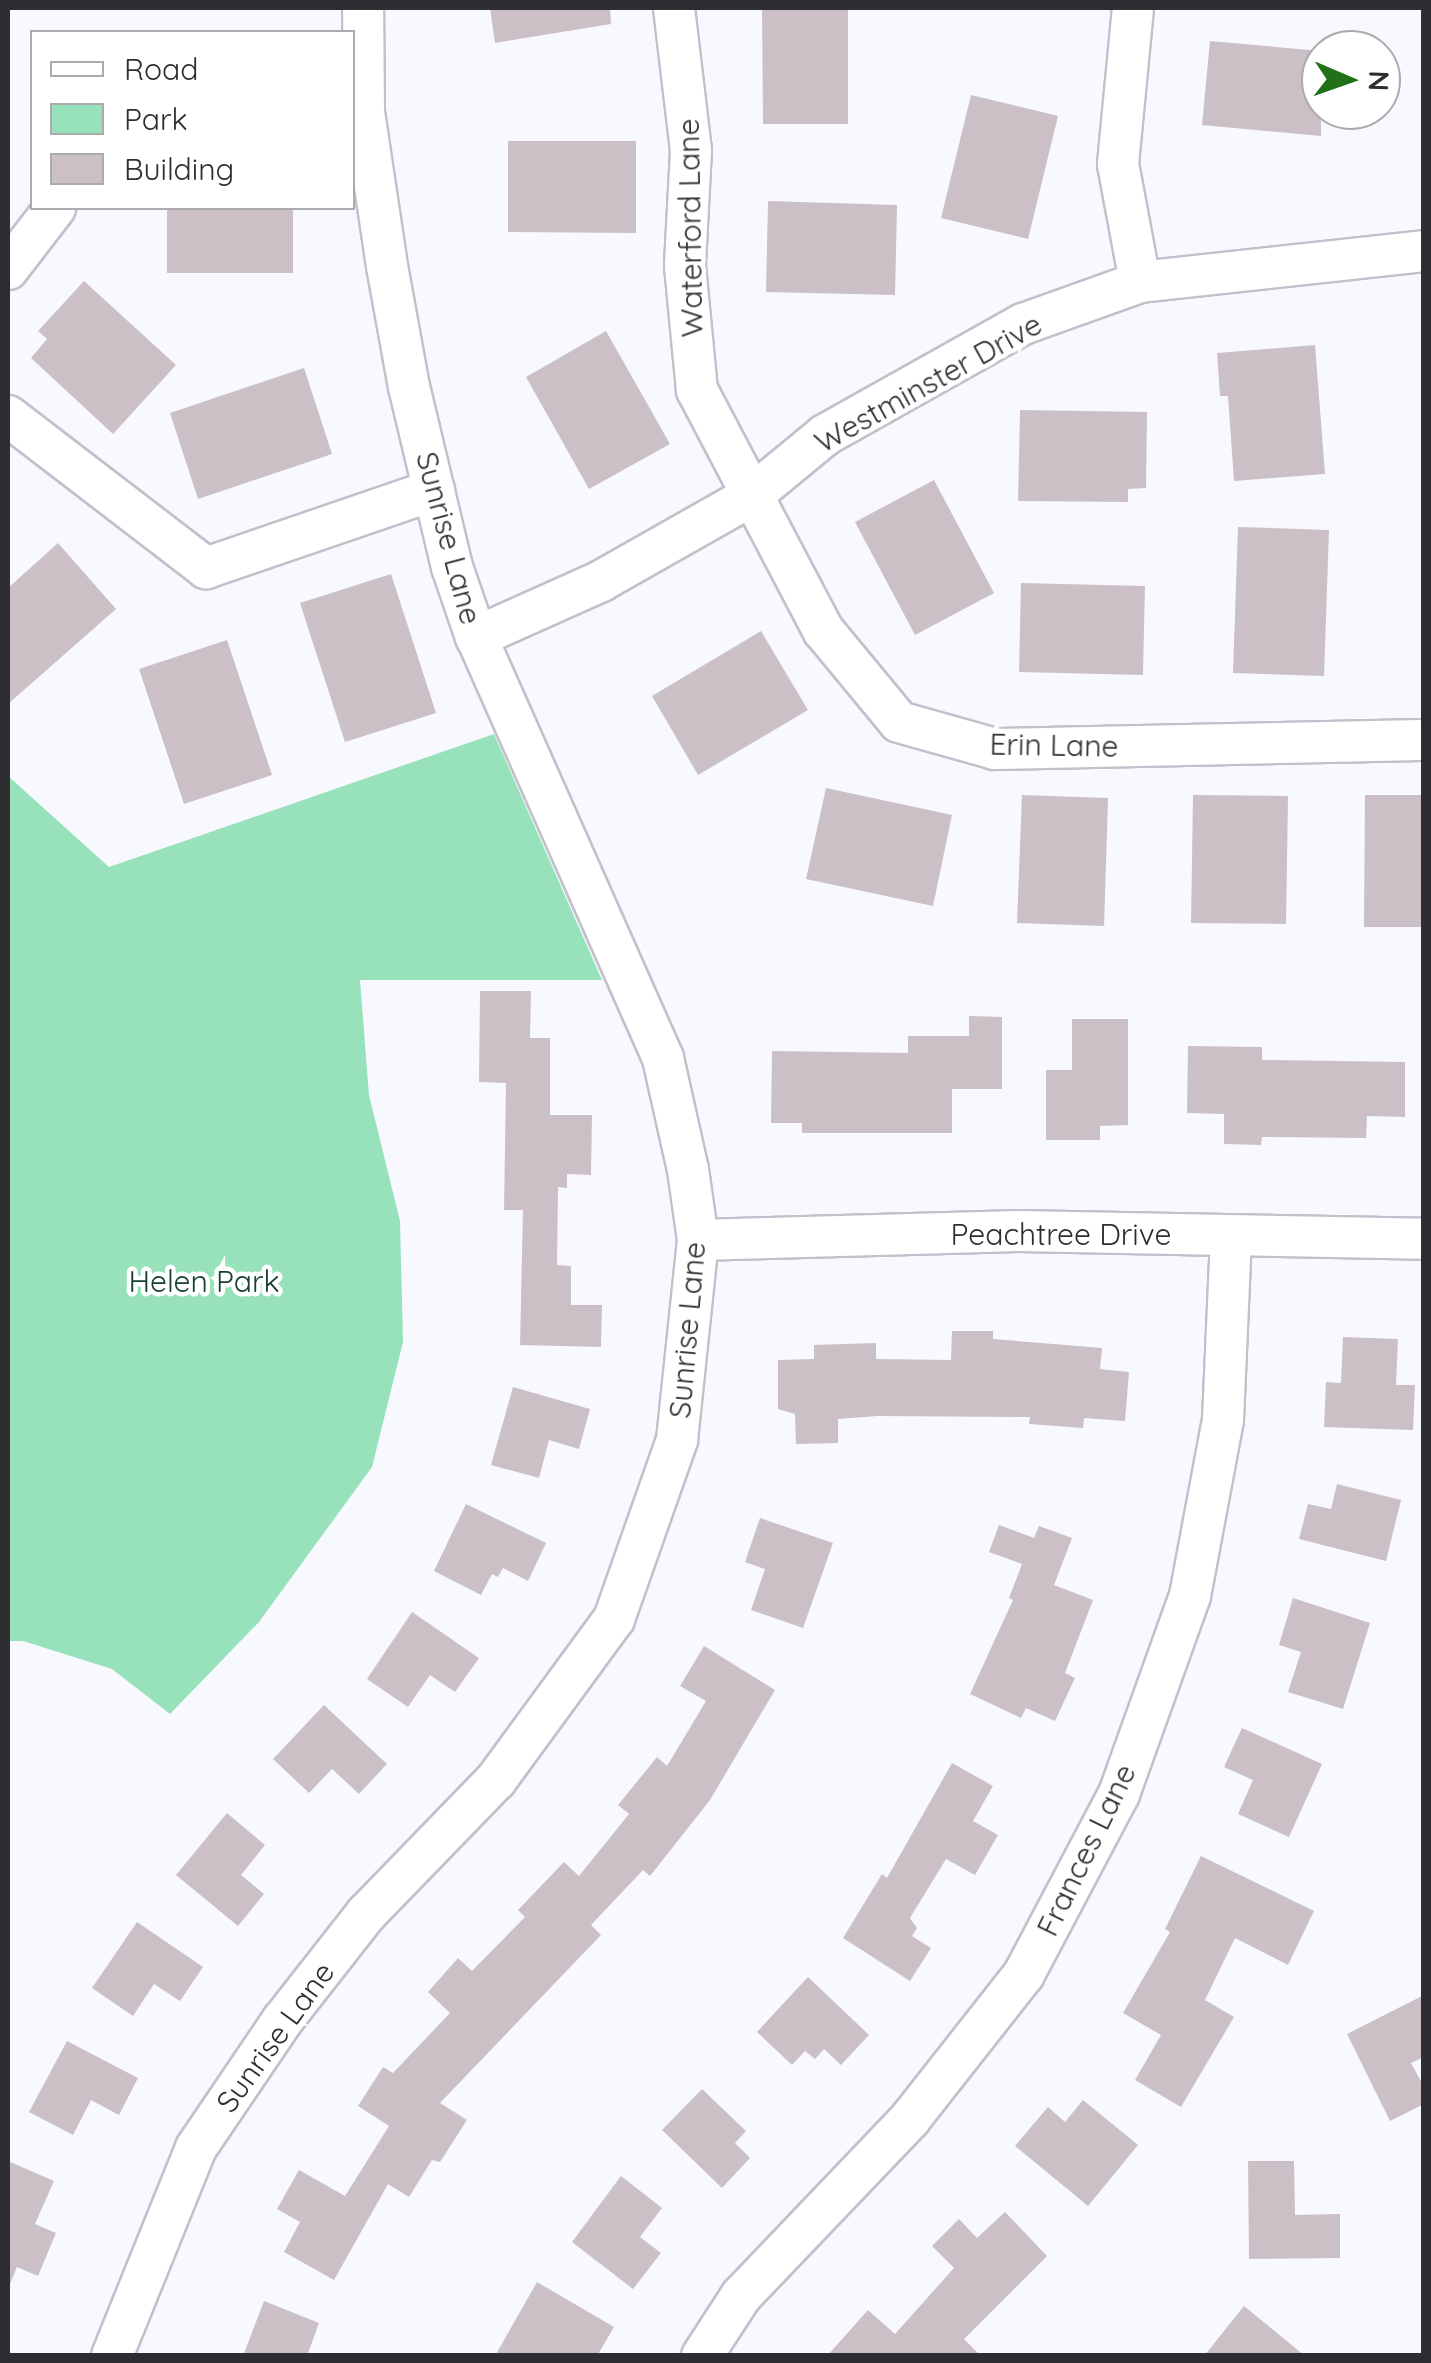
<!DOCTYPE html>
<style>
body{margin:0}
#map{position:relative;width:1431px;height:2363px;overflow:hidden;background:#f8f8ff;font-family:Quicksand,sans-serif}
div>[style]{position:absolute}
.green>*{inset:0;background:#97e2bb}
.building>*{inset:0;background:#cbc0c5}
.roads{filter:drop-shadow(2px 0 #c1c1cc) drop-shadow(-2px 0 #c1c1cc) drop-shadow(0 2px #c1c1cc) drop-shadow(0 -2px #c1c1cc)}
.street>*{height:40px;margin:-20px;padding:0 20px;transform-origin:20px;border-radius:20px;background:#fff}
span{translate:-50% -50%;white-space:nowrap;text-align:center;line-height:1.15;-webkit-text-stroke:9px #fff;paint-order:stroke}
.street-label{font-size:30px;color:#2e2e32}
.park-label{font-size:30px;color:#16412e}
.frame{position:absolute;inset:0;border:10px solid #2e2e32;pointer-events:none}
.legend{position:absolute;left:30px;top:30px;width:325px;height:180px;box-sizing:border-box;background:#fff;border:2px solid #ababad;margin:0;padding:12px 18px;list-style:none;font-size:30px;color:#2e2e32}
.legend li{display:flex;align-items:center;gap:20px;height:50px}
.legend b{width:50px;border:2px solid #ababad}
.north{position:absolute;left:1301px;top:30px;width:100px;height:100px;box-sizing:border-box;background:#fff;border:2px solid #ababad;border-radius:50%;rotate:92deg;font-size:28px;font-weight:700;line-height:40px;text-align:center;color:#2e2e32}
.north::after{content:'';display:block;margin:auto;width:35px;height:45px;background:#217119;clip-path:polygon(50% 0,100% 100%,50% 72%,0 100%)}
</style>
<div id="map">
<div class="green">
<i style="clip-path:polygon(494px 734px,602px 980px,360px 980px,369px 1095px,400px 1221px,403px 1342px,372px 1467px,259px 1622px,170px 1714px,112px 1669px,23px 1641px,8px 1641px,8px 776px,109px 867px)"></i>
</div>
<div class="building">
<i style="clip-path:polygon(490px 8px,610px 8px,611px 24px,495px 43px)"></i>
<i style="clip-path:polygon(762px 8px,848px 8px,848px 124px,763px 124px)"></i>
<i style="clip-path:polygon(1210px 41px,1321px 51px,1321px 136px,1202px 125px)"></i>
<i style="clip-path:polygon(971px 95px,1058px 116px,1028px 239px,941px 218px)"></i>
<i style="clip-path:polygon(508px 141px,636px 141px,636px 233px,508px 232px)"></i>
<i style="clip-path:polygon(768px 201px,897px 205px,895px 295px,766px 292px)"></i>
<i style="clip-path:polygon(167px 208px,293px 208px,293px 273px,167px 273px)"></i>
<i style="clip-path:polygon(84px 281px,176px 365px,113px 434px,31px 358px,47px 339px,38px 331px)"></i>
<i style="clip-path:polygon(606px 331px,670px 444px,589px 489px,526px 377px)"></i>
<i style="clip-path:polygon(1315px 345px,1325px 474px,1234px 481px,1228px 396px,1220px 396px,1217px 353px)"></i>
<i style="clip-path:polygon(304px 368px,332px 454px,198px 499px,170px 413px)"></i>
<i style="clip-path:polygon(1020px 410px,1147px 412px,1146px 488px,1128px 489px,1128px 502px,1018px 501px)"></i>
<i style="clip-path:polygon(934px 480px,994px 593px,915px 635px,855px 522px)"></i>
<i style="clip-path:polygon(1238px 527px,1329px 530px,1324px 676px,1233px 673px)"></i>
<i style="clip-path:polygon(58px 543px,116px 609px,8px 704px,8px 588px)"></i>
<i style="clip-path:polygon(391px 574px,436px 713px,345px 742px,300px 603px)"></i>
<i style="clip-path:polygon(1021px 583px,1145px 586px,1143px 675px,1019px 672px)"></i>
<i style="clip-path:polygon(761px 631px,808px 710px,698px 775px,652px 696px)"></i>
<i style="clip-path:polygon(227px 640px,272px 775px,184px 804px,139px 669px)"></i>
<i style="clip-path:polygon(826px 788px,952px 815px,933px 906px,806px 879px)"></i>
<i style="clip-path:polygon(1022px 795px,1108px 798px,1104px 926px,1017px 923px)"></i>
<i style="clip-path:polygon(1193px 795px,1288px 796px,1286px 924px,1191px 923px)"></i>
<i style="clip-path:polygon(1365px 795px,1424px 795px,1424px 927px,1364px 927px)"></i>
<i style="clip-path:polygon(480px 991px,531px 991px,530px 1038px,550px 1038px,550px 1115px,592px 1115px,591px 1175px,567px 1174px,567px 1188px,558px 1187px,557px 1265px,571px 1266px,571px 1305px,602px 1305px,601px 1347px,520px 1345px,523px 1210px,504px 1210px,506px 1083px,479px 1082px)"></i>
<i style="clip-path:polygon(969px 1016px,1002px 1017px,1002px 1089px,952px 1089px,952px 1133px,802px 1133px,802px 1123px,771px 1123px,772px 1051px,908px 1053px,908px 1036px,969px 1036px)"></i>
<i style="clip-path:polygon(1072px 1019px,1128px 1019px,1128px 1125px,1100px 1126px,1100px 1140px,1046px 1140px,1046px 1070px,1072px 1070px)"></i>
<i style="clip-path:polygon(1188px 1046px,1262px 1047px,1262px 1060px,1405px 1062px,1405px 1117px,1367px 1116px,1366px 1138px,1262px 1137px,1261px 1145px,1224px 1144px,1224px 1114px,1187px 1113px)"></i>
<i style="clip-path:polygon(952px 1331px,993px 1331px,993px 1339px,1102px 1348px,1100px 1369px,1129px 1372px,1125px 1421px,1084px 1418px,1083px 1428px,1029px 1424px,1030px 1417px,877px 1416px,838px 1419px,838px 1443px,796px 1444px,795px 1414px,778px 1409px,778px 1360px,814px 1359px,814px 1345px,876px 1343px,876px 1359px,951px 1360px)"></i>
<i style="clip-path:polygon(1343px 1337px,1398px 1339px,1396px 1385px,1415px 1385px,1413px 1430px,1324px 1427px,1326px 1382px,1341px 1383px)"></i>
<i style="clip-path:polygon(513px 1387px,590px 1409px,579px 1449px,549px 1440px,539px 1478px,491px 1465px)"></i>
<i style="clip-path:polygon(1337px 1484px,1401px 1500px,1386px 1561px,1299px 1539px,1308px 1504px,1331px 1509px)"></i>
<i style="clip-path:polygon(466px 1504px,546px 1543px,528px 1581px,503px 1568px,498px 1577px,492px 1574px,481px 1595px,434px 1571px)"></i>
<i style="clip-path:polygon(760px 1518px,833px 1543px,803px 1628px,751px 1610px,765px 1569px,745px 1562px)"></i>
<i style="clip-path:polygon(999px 1525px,1034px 1538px,1039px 1526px,1072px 1538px,1054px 1585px,1093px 1600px,1065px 1673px,1075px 1678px,1055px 1721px,1026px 1708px,1021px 1718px,970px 1694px,1013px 1600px,1009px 1598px,1022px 1564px,989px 1552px)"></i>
<i style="clip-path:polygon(1293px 1598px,1370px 1623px,1343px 1709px,1288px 1692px,1301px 1652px,1279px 1645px)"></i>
<i style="clip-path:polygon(412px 1612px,479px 1658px,455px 1692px,430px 1675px,408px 1707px,367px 1679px)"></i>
<i style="clip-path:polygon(704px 1646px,775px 1690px,710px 1800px,650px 1876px,643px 1870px,591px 1925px,601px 1935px,440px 2103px,467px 2120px,440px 2162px,432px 2160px,409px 2197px,388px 2184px,334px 2280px,284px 2252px,300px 2222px,277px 2209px,299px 2170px,345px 2196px,389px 2126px,358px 2106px,383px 2067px,393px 2073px,450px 2013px,428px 1992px,458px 1958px,472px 1971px,525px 1917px,518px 1910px,564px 1862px,579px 1876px,629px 1814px,618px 1805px,657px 1757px,667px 1766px,706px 1701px,680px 1686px)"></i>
<i style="clip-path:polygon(324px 1705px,387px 1764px,359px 1794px,332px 1769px,309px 1793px,273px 1759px)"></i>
<i style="clip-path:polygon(1242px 1728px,1322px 1764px,1289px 1837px,1238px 1814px,1253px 1780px,1224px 1767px)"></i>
<i style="clip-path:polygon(952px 1763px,993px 1786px,973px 1821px,998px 1835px,975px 1875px,946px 1859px,910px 1918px,917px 1928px,912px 1936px,931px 1948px,910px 1981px,843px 1938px,882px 1874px,887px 1878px)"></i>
<i style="clip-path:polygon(227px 1813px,265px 1845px,241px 1875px,264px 1894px,238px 1926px,176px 1875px)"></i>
<i style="clip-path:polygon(1201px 1856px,1314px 1911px,1288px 1965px,1235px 1938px,1205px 2000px,1234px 2017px,1181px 2107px,1135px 2080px,1161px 2035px,1123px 2013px,1170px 1932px,1165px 1929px)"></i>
<i style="clip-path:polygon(137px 1922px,203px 1967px,180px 2001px,154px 1984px,133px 2016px,92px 1988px)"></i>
<i style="clip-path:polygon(808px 1977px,869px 2035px,841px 2065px,824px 2049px,815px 2059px,805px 2051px,792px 2065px,757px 2032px)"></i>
<i style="clip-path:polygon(1424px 1995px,1424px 2057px,1411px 2063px,1424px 2087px,1424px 2104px,1390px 2121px,1347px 2034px)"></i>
<i style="clip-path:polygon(67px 2041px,138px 2078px,119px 2115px,91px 2100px,73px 2135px,29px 2112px)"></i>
<i style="clip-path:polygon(702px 2089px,746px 2131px,735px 2143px,750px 2158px,722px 2188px,662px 2130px)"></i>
<i style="clip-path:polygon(1083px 2100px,1138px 2145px,1088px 2206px,1015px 2146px,1048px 2107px,1065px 2122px)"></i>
<i style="clip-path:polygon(8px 2161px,54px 2181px,35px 2224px,56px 2233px,38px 2276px,17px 2267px,8px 2289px)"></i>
<i style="clip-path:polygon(1248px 2161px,1294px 2161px,1295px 2215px,1340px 2214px,1340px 2258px,1249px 2259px)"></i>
<i style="clip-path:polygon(621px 2176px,662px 2208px,640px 2237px,661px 2253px,633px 2289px,572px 2242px)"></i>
<i style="clip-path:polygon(1005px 2212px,1047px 2256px,964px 2339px,981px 2356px,827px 2356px,868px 2310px,895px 2334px,954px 2268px,932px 2246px,959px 2219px,977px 2238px)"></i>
<i style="clip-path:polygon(537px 2282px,614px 2327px,597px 2356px,495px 2356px)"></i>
<i style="clip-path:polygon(264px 2301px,319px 2323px,307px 2356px,243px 2356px)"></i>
<i style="clip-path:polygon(1244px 2306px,1305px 2356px,1204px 2356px)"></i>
</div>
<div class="roads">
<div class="street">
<i style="left:674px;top:8px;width:143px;rotate:83.2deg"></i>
<i style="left:691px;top:150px;width:116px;rotate:93deg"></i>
<i style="left:685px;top:266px;width:125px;rotate:84.5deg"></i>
<i style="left:697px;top:390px;width:271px;rotate:62.3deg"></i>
<i style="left:823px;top:630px;width:119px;rotate:50.4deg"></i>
<i style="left:899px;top:722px;width:100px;rotate:15.7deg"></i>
<i style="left:995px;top:749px;width:429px;rotate:-1.2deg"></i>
<i style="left:1133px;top:8px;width:157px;rotate:95.5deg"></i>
<i style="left:1118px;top:164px;width:120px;rotate:79.4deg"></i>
<i style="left:8px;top:269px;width:77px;rotate:-52.4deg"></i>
<i style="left:8px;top:416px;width:250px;rotate:37.5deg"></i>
<i style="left:206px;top:568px;width:241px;rotate:-18.9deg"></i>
<i style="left:476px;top:637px;width:137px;rotate:-24.1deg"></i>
<i style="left:601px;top:581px;width:172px;rotate:-29.5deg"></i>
<i style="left:751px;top:496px;width:96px;rotate:-39.5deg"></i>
<i style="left:825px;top:435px;width:227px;rotate:-29.3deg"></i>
<i style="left:1023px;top:324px;width:124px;rotate:-19.7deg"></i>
<i style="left:1140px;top:282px;width:286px;rotate:-6.2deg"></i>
<i style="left:698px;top:1240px;width:320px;rotate:-1.6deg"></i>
<i style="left:1018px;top:1231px;width:406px;rotate:1.1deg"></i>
<i style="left:112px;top:2356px;width:224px;rotate:-68deg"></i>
<i style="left:196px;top:2148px;width:153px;rotate:-55.9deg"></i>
<i style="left:282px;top:2021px;width:136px;rotate:-51.9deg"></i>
<i style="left:366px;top:1914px;width:187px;rotate:-45.9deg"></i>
<i style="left:496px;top:1780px;width:200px;rotate:-53.8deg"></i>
<i style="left:614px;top:1619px;width:190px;rotate:-70.6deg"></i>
<i style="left:677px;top:1440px;width:201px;rotate:-84deg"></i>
<i style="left:698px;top:1240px;width:71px;rotate:-98.1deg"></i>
<i style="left:688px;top:1170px;width:115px;rotate:-102.6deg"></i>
<i style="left:663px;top:1058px;width:461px;rotate:-113.9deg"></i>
<i style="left:476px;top:637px;width:74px;rotate:-108.9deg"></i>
<i style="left:452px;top:567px;width:185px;rotate:-103.4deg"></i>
<i style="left:409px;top:387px;width:123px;rotate:-100.3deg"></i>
<i style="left:387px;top:266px;width:155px;rotate:-98.5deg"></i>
<i style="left:364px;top:113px;width:105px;rotate:-90.5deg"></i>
<i style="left:702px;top:2356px;width:72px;rotate:-57deg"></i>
<i style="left:741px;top:2296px;width:245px;rotate:-46.3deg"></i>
<i style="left:910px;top:2119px;width:184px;rotate:-51.8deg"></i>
<i style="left:1024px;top:1974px;width:204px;rotate:-62.2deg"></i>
<i style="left:1119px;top:1794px;width:210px;rotate:-70.3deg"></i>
<i style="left:1190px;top:1596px;width:179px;rotate:-79.4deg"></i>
<i style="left:1223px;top:1420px;width:184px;rotate:-87.5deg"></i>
</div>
</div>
<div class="street-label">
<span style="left:690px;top:228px;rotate:-91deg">Waterford Lane</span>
<span style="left:928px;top:383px;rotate:-29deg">Westminster Drive</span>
<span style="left:449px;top:538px;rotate:75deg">Sunrise Lane</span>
<span style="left:1054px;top:745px;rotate:1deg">Erin Lane</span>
<span style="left:1061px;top:1234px">Peachtree Drive</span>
<span style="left:687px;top:1330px;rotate:-85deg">Sunrise Lane</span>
<span style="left:1086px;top:1850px;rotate:-64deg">Frances Lane</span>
<span style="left:275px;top:2037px;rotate:-54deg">Sunrise Lane</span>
</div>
<div class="park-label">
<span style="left:204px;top:1281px">Helen Park</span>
</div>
<div class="frame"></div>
<ul class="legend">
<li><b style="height:12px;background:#fff"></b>Road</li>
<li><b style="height:28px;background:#97e2bb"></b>Park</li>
<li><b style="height:28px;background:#cbc0c5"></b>Building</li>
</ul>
<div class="north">N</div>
</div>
